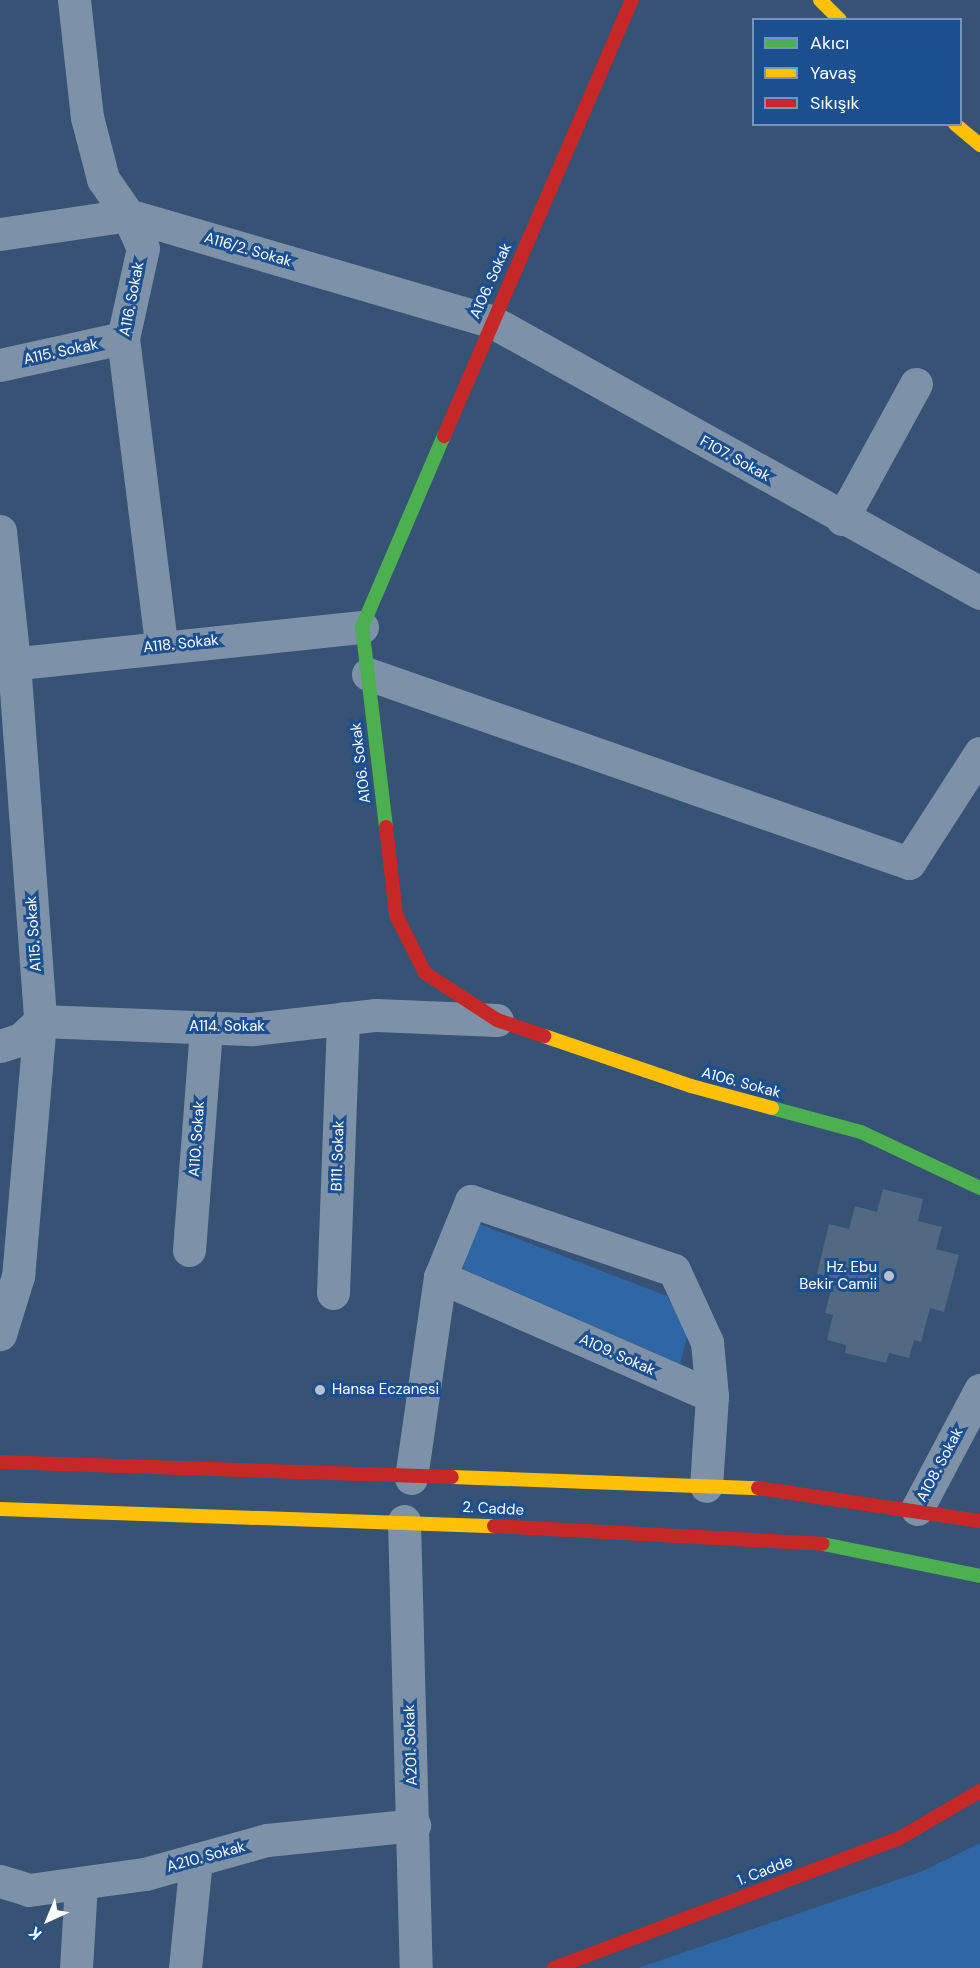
<!DOCTYPE html>
<meta charset="utf-8">
<style>
body{margin:0}
#map{position:relative;width:980px;height:1968px;overflow:hidden;background:#365274;font-family:"DM Sans",sans-serif}
div>[style]{position:absolute}
.green>*{inset:0;background:#2f66a5}
.building>*{inset:0;background:#526984}
.street>*{height:33px;margin:-16.5px;padding:0 16.5px;transform-origin:16.5px;border-radius:16.5px;background:#7d92a8}
.fast>*{height:14px;margin:-7px;padding:0 7px;transform-origin:7px;border-radius:7px;background:#4caf50}
.slow>*{height:14px;margin:-7px;padding:0 7px;transform-origin:7px;border-radius:7px;background:#ffc107}
.jam>*{height:14px;margin:-7px;padding:0 7px;transform-origin:7px;border-radius:7px;background:#c62828}
.dots>*{width:16px;height:16px;translate:-50% -50%;box-sizing:border-box;border:3px solid #1b4f8f;border-radius:50%}
span{translate:-50% -50%;white-space:nowrap;text-align:center;line-height:1.15;-webkit-text-stroke:6px #1b4f8f;paint-order:stroke}
.street-label{font-size:15px;color:#fff}
.poi-label{font-size:15px;color:#fff}
.right{translate:-100% -50%;text-align:right}
.left{translate:0 -50%;text-align:left}
.legend{position:absolute;left:752px;top:18px;width:210px;height:108px;box-sizing:border-box;background:#1b4f8f;border:2px solid #7695bc;margin:0;padding:8px 10px;list-style:none;font-size:18px;color:#fff}
.legend li{display:flex;align-items:center;gap:12px;height:30px}
.legend b{width:30px;border:2px solid #7695bc}
.north{position:absolute;left:18px;top:1890px;width:60px;height:60px;-webkit-text-stroke:4px #1b4f8f;paint-order:stroke;rotate:224deg;font-size:16px;font-weight:700;line-height:24px;text-align:center;color:#fff}
.north::after{content:'';display:block;margin:auto;width:21px;height:27px;background:#fff;clip-path:polygon(50% 0,100% 100%,50% 72%,0 100%)}
</style>
<div id="map">
<div class="green">
<i style="clip-path:polygon(477px 1223px,667px 1296px,688px 1333px,680px 1364px,463px 1269px)"></i>
<i style="clip-path:polygon(980px 1843px,980px 1968px,638px 1968px,923px 1871px)"></i>
</div>
<div class="building">
<i style="clip-path:polygon(883px 1189px,923px 1199px,918px 1221px,942px 1227px,936px 1249px,959px 1255px,944px 1312px,930px 1308px,921px 1342px,914px 1340px,909px 1358px,889px 1353px,886px 1363px,845px 1353px,846px 1345px,827px 1340px,833px 1315px,825px 1313px,834px 1278px,817px 1274px,829px 1224px,849px 1229px,855px 1206px,877px 1212px)"></i>
</div>
<div class="street">
<i style="left:74px;top:0;width:118px;rotate:83.7deg"></i>
<i style="left:87px;top:117px;width:64px;rotate:75.5deg"></i>
<i style="left:103px;top:179px;width:44px;rotate:55.2deg"></i>
<i style="left:128px;top:215px;width:36px;rotate:66deg"></i>
<i style="left:143px;top:248px;width:92px;rotate:102.5deg"></i>
<i style="left:123px;top:338px;width:309px;rotate:82.9deg"></i>
<i style="left:0;top:234px;width:129px;rotate:-8.4deg"></i>
<i style="left:128px;top:215px;width:378px;rotate:16.3deg"></i>
<i style="left:491px;top:321px;width:560px;rotate:29.08deg"></i>
<i style="left:0;top:365px;width:126px;rotate:-12.4deg"></i>
<i style="left:842px;top:519px;width:154px;rotate:-61.3deg"></i>
<i style="left:0;top:531px;width:133px;rotate:83.9deg"></i>
<i style="left:14px;top:663px;width:359px;rotate:85.8deg"></i>
<i style="left:40px;top:1021px;width:256px;rotate:94.9deg"></i>
<i style="left:18px;top:1276px;width:61px;rotate:107.2deg"></i>
<i style="left:0;top:665px;width:364px;rotate:-6deg"></i>
<i style="left:368px;top:674px;width:573px;rotate:19.26deg"></i>
<i style="left:909px;top:863px;width:131px;rotate:-57.2deg"></i>
<i style="left:0;top:1046px;width:22px;rotate:-18deg"></i>
<i style="left:21px;top:1039px;width:26px;rotate:-43deg"></i>
<i style="left:40px;top:1021px;width:213px;rotate:2.2deg"></i>
<i style="left:253px;top:1029px;width:124px;rotate:-6.5deg"></i>
<i style="left:376px;top:1015px;width:121px;rotate:2.4deg"></i>
<i style="left:189px;top:1250px;width:223px;rotate:-85.6deg"></i>
<i style="left:440px;top:1277px;width:297px;rotate:23.6deg"></i>
<i style="left:712px;top:1396px;width:90px;rotate:93.8deg"></i>
<i style="left:333px;top:1293px;width:275px;rotate:-87.9deg"></i>
<i style="left:411px;top:1478px;width:203px;rotate:-81.8deg"></i>
<i style="left:440px;top:1277px;width:82px;rotate:-67.8deg"></i>
<i style="left:471px;top:1201px;width:214px;rotate:18.8deg"></i>
<i style="left:674px;top:1270px;width:79px;rotate:65.4deg"></i>
<i style="left:707px;top:1342px;width:54px;rotate:84.7deg"></i>
<i style="left:917px;top:1509px;width:135px;rotate:-62.1deg"></i>
<i style="left:404px;top:1521px;width:447px;rotate:88.5deg"></i>
<i style="left:0;top:1881px;width:30px;rotate:17deg"></i>
<i style="left:29px;top:1890px;width:117px;rotate:-7.9deg"></i>
<i style="left:145px;top:1874px;width:127px;rotate:-15.6deg"></i>
<i style="left:267px;top:1840px;width:148px;rotate:-5.8deg"></i>
<i style="left:76px;top:1968px;width:85px;rotate:-86.6deg"></i>
<i style="left:185px;top:1968px;width:109px;rotate:-84.2deg"></i>
</div>
<div class="fast">
<i style="left:386px;top:827px;width:201px;rotate:-96.8deg"></i>
<i style="left:362px;top:627px;width:208px;rotate:-66.8deg"></i>
<i style="left:772px;top:1108px;width:92px;rotate:15.1deg"></i>
<i style="left:861px;top:1132px;width:132px;rotate:25.2deg"></i>
<i style="left:823px;top:1544px;width:160px;rotate:11.5deg"></i>
</div>
<div class="slow">
<i style="left:820px;top:0;width:28px;rotate:45deg"></i>
<i style="left:955px;top:124px;width:33px;rotate:40deg"></i>
<i style="left:544px;top:1036px;width:155px;rotate:18.8deg"></i>
<i style="left:691px;top:1086px;width:84px;rotate:15.2deg"></i>
<i style="left:452px;top:1477px;width:306px;rotate:2.1deg"></i>
<i style="left:0;top:1509px;width:494px;rotate:2deg"></i>
</div>
<div class="jam">
<i style="left:444px;top:436px;width:475px;rotate:-66.7deg"></i>
<i style="left:386px;top:827px;width:89px;rotate:83.5deg"></i>
<i style="left:396px;top:915px;width:65px;rotate:63.4deg"></i>
<i style="left:425px;top:973px;width:86px;rotate:33.1deg"></i>
<i style="left:497px;top:1020px;width:50px;rotate:18.8deg"></i>
<i style="left:0;top:1462px;width:452px;rotate:1.9deg"></i>
<i style="left:758px;top:1488px;width:224px;rotate:8.5deg"></i>
<i style="left:494px;top:1526px;width:329px;rotate:3.1deg"></i>
<i style="left:554px;top:1968px;width:367px;rotate:-20.6deg"></i>
<i style="left:898px;top:1839px;width:95px;rotate:-30.3deg"></i>
</div>
<div class="dots">
<i style="left:889px;top:1276px;background:#b9c2ce"></i>
<i style="left:320px;top:1390px;background:#b9c2ce"></i>
</div>
<div class="street-label">
<span style="left:248px;top:250px;rotate:16deg">A116/2. Sokak</span>
<span style="left:491px;top:281px;rotate:-66deg">A106. Sokak</span>
<span style="left:132px;top:299px;rotate:-79deg">A116. Sokak</span>
<span style="left:61px;top:352px;rotate:-12deg">A115. Sokak</span>
<span style="left:735px;top:459px;rotate:29deg">F107. Sokak</span>
<span style="left:181px;top:644px;rotate:-6deg">A118. Sokak</span>
<span style="left:361px;top:763px;rotate:-97deg">A106. Sokak</span>
<span style="left:34px;top:934px;rotate:-94deg">A115. Sokak</span>
<span style="left:227px;top:1027px">A114. Sokak</span>
<span style="left:741px;top:1083px;rotate:15deg">A106. Sokak</span>
<span style="left:197px;top:1139px;rotate:-86deg">A110. Sokak</span>
<span style="left:338px;top:1156px;rotate:-88deg">B111. Sokak</span>
<span style="left:617px;top:1355px;rotate:24deg">A109. Sokak</span>
<span style="left:940px;top:1465px;rotate:-62deg">A108. Sokak</span>
<span style="left:493px;top:1509px;rotate:3deg">2. Cadde</span>
<span style="left:411px;top:1745px;rotate:-92deg">A201. Sokak</span>
<span style="left:206px;top:1857px;rotate:-15deg">A210. Sokak</span>
<span style="left:765px;top:1871px;rotate:-21deg">1. Cadde</span>
</div>
<div class="poi-label">
<span class="right" style="left:877px;top:1276px">Hz. Ebu<br>Bekir Camii</span>
<span class="left" style="left:332px;top:1390px">Hansa Eczanesi</span>
</div>
<ul class="legend">
<li><b style="height:8px;background:#4caf50"></b>Akıcı</li>
<li><b style="height:8px;background:#ffc107"></b>Yavaş</li>
<li><b style="height:8px;background:#c62828"></b>Sıkışık</li>
</ul>
<div class="north">K</div>
</div>
